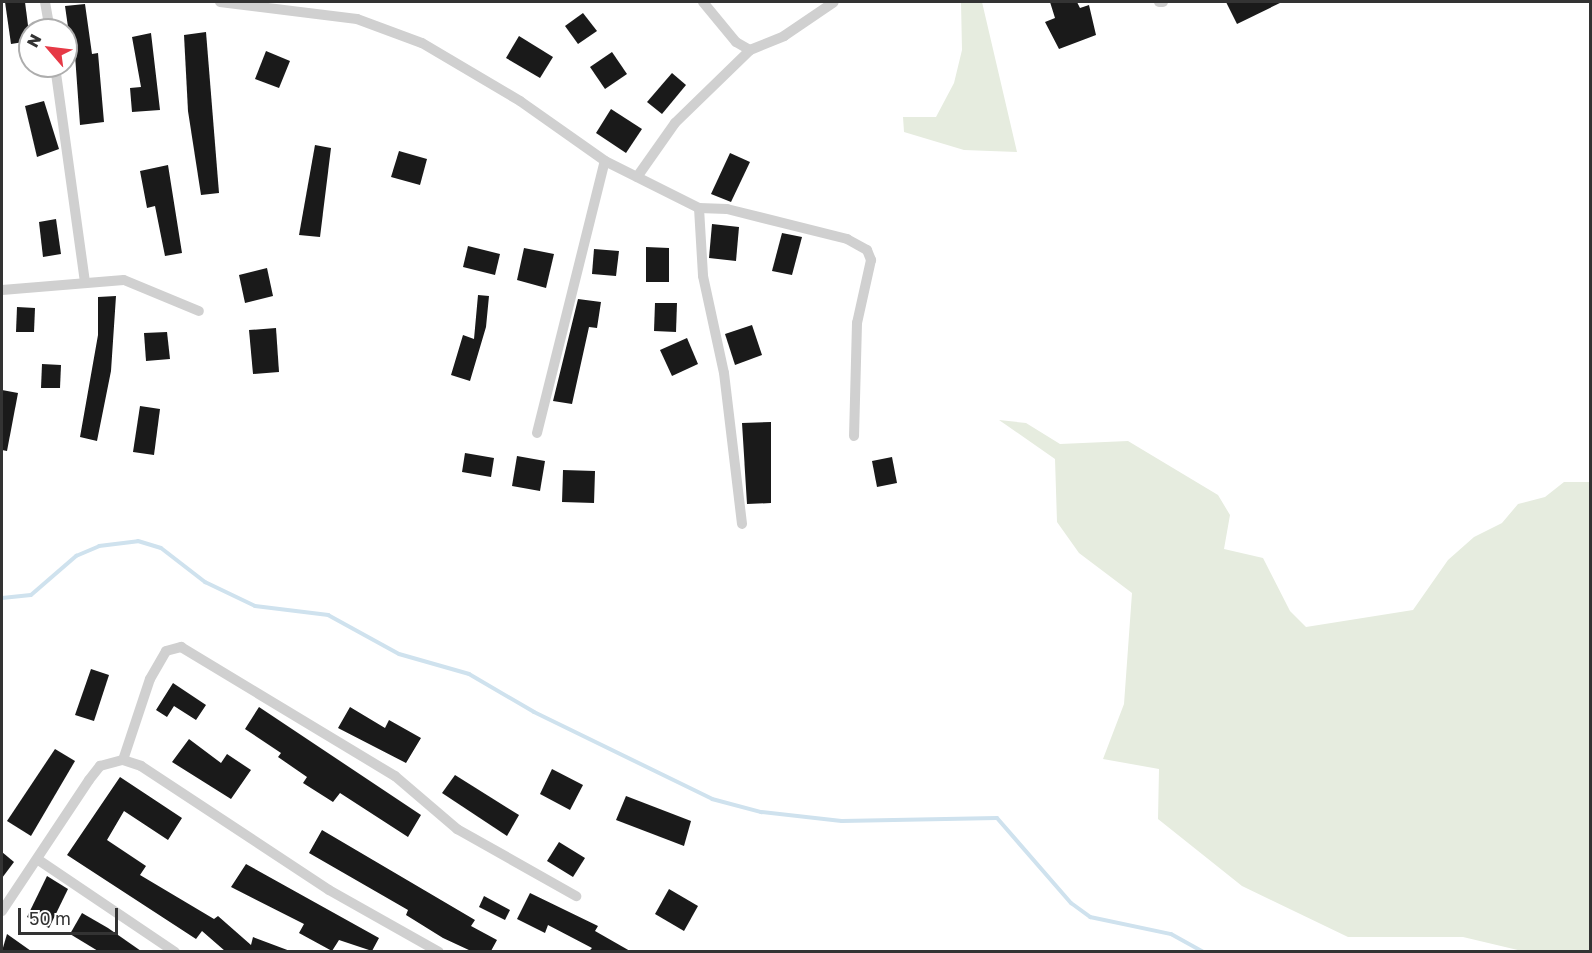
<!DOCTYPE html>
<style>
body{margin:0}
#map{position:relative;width:1592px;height:953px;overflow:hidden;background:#fff;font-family:"Golos Text",sans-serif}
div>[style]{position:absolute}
.green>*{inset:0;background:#e6ecdf}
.stream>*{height:4px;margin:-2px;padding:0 2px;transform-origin:2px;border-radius:2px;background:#cfe2ee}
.building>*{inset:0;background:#1a1a1a}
.minor>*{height:10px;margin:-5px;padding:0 5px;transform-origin:5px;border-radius:5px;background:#d0d0d0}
span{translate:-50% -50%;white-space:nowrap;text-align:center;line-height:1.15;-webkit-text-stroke:6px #fff;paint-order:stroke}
.frame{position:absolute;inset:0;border:3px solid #333;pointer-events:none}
.north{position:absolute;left:18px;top:18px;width:60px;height:60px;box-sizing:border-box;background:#fff;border:2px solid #adadad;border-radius:50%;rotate:298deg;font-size:16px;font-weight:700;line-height:24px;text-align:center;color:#333}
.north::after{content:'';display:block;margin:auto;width:21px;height:27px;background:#e63946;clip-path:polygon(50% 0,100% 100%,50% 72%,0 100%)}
.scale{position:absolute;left:18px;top:908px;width:100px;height:27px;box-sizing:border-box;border:3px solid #333;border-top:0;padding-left:8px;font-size:18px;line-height:21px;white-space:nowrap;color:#333;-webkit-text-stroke:4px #fff;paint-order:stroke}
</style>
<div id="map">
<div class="green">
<i style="clip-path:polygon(961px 2px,982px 2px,1017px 152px,964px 150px,904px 132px,903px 117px,936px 117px,954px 83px,962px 50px)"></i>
<i style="clip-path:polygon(999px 420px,1026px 423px,1060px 444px,1128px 441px,1218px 495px,1230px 515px,1224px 549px,1263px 558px,1290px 611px,1306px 627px,1413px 610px,1448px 560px,1474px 537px,1502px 523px,1518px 504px,1545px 497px,1564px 482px,1590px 482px,1590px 951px,1522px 951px,1463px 937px,1348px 937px,1242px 886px,1158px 819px,1159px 769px,1103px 759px,1124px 704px,1132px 593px,1079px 553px,1057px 522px,1055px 459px)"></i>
</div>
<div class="stream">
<i style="left:2px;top:598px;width:29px;rotate:-6deg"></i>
<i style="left:31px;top:595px;width:60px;rotate:-40.9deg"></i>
<i style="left:76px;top:556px;width:25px;rotate:-23deg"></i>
<i style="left:99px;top:546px;width:39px;rotate:-7deg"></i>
<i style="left:138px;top:541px;width:24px;rotate:17deg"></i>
<i style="left:161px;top:548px;width:56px;rotate:37.7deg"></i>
<i style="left:205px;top:582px;width:55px;rotate:25.6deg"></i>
<i style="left:255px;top:606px;width:74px;rotate:7deg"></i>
<i style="left:328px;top:615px;width:81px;rotate:28.8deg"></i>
<i style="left:399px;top:654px;width:73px;rotate:15.9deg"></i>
<i style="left:469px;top:674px;width:75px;rotate:30.3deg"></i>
<i style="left:534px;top:712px;width:198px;rotate:26deg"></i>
<i style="left:712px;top:799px;width:51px;rotate:14.9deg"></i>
<i style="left:761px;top:812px;width:81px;rotate:6.3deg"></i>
<i style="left:842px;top:821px;width:155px;rotate:-1.1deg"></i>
<i style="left:997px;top:818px;width:113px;rotate:49deg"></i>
<i style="left:1071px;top:903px;width:24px;rotate:36deg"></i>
<i style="left:1090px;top:917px;width:83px;rotate:11.9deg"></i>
<i style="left:1171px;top:934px;width:37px;rotate:29deg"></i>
</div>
<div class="building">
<i style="clip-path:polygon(5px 2px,25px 2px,30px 41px,11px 44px)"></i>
<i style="clip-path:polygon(1050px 2px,1077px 2px,1080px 8px,1089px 5px,1096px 35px,1059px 49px,1045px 22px,1055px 18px)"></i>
<i style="clip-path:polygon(1226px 2px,1282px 2px,1237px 24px)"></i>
<i style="clip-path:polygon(85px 4px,92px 54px,98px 53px,104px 122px,80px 125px,74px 41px,70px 41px,65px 6px)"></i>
<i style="clip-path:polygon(583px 13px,597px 31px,578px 44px,565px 26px)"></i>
<i style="clip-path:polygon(206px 32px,219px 193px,201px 195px,188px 111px,184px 35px)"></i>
<i style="clip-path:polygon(151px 33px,160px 110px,132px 112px,130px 88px,141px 87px,132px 37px)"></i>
<i style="clip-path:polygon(519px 36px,553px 57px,540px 78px,506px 58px)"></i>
<i style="clip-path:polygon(266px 51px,290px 61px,279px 88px,255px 79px)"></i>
<i style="clip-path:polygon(612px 52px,627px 74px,605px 89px,590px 67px)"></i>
<i style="clip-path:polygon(672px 73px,686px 85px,662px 114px,647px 102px)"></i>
<i style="clip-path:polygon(44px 101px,59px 149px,37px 157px,25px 106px)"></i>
<i style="clip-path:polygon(611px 109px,642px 129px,626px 153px,596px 133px)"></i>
<i style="clip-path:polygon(315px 145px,331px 148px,320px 237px,299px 235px)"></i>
<i style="clip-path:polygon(399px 151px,427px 159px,420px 185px,391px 177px)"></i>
<i style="clip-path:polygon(730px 153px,750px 162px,731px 202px,711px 194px)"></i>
<i style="clip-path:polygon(168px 165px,182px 253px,165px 256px,155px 206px,147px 208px,140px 171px)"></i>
<i style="clip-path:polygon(56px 219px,61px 254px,43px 257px,39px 222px)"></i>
<i style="clip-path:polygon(712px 224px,739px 227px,736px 261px,709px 258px)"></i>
<i style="clip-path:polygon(782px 233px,802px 237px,792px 275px,772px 271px)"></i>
<i style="clip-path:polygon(468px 246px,500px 254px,495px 275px,463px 267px)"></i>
<i style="clip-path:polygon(646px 247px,669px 248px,669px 282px,646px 282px)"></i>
<i style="clip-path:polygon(524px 248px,554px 254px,546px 288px,517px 280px)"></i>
<i style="clip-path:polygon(594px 249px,619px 251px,616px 276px,592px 274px)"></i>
<i style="clip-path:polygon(267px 268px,273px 296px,245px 303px,239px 275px)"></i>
<i style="clip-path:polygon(478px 295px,489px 296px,486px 327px,470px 381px,451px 375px,463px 335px,474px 339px)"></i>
<i style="clip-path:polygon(116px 296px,111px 371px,97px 441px,80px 437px,98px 335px,98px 297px)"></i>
<i style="clip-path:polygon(578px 299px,601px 302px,597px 328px,589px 327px,572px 404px,553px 401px)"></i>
<i style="clip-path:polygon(655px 303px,677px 303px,676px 332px,654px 331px)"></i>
<i style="clip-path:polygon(17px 307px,35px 308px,34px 332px,16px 332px)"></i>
<i style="clip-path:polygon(752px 325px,762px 355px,735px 365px,725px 334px)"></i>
<i style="clip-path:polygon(276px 328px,279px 372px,253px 374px,249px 330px)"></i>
<i style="clip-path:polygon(167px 332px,170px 359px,146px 361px,144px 333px)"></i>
<i style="clip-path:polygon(687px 338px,698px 364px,672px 376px,660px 350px)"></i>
<i style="clip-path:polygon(42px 364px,61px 365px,60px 388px,41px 388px)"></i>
<i style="clip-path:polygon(2px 390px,18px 393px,7px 451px,2px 450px)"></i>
<i style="clip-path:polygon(140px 406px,160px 409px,154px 455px,133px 452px)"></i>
<i style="clip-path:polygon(771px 422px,771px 503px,747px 504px,742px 423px)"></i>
<i style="clip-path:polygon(465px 453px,494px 458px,491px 477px,462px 472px)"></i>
<i style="clip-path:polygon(517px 456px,545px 461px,540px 491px,512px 486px)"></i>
<i style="clip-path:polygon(892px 457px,897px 483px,877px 487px,872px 461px)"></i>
<i style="clip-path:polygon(563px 470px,595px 471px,594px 503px,562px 502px)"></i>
<i style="clip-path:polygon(91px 669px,109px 675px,94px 721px,75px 715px)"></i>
<i style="clip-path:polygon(173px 683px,206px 705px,196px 720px,174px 706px,167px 717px,156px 710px)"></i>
<i style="clip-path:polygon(259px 707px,421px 815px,408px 837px,340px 793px,333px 802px,303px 783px,307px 777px,278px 757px,281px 753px,245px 729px)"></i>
<i style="clip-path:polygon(350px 707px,385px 728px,389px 720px,421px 738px,406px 763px,338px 728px)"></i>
<i style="clip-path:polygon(189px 739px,221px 763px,227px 754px,251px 770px,231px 799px,172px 762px)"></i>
<i style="clip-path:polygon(55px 749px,75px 761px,31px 836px,7px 821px)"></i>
<i style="clip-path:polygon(552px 769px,583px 785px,570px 810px,540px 794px)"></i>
<i style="clip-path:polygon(455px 775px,519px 815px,507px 836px,442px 793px)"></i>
<i style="clip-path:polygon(120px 777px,182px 818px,168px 840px,124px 811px,107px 840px,146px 866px,140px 875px,214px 919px,218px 916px,251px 945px,253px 937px,290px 951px,225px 951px,202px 931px,196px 939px,67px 855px)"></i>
<i style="clip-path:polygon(626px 796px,691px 821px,684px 846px,616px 820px)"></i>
<i style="clip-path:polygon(322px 830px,475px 920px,471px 926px,497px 940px,491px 951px,471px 951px,443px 938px,406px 915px,408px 910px,309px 853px)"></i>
<i style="clip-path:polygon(559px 842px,585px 858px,573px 877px,547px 861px)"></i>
<i style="clip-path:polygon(2px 852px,14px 862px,2px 878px)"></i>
<i style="clip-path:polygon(246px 864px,379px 938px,372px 951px,339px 940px,332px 951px,299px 933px,304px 924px,231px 887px)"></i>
<i style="clip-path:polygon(47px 876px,68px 889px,49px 928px,27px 917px)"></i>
<i style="clip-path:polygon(669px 889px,698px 906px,684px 931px,655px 914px)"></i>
<i style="clip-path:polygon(530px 893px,598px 926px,595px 931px,630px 951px,589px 951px,592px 948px,548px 925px,545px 933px,517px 919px)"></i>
<i style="clip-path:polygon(484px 896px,510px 910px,505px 920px,479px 907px)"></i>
<i style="clip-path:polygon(82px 913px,108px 928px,141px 951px,98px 951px,70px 934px)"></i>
<i style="clip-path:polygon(7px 934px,31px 951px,2px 951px)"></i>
</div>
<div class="minor">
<i style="left:45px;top:2px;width:28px;rotate:80deg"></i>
<i style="left:220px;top:2px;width:138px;rotate:7.1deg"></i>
<i style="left:357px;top:19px;width:69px;rotate:20.3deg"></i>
<i style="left:422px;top:43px;width:114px;rotate:30.6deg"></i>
<i style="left:520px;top:101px;width:104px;rotate:35.2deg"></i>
<i style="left:605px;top:161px;width:105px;rotate:26.6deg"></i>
<i style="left:699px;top:208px;width:68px;rotate:86.6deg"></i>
<i style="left:703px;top:276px;width:99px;rotate:77.8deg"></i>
<i style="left:724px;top:373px;width:152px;rotate:83.2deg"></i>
<i style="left:703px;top:2px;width:52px;rotate:50.5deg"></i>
<i style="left:736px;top:42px;width:16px;rotate:30deg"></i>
<i style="left:750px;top:50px;width:37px;rotate:-22deg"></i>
<i style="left:784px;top:36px;width:60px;rotate:-34.2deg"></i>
<i style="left:1159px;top:2px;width:4px"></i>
<i style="left:55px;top:66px;width:217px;rotate:82.1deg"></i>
<i style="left:637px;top:177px;width:66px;rotate:-54.9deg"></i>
<i style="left:675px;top:123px;width:105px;rotate:-44.2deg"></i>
<i style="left:699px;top:208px;width:28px;rotate:2deg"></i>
<i style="left:727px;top:209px;width:124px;rotate:14deg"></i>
<i style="left:847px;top:239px;width:23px;rotate:29deg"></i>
<i style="left:867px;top:250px;width:11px;rotate:68deg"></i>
<i style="left:871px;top:260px;width:65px;rotate:102.5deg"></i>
<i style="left:857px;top:323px;width:113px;rotate:91.5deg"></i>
<i style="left:2px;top:290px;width:122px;rotate:-4.7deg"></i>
<i style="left:124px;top:280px;width:81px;rotate:22.5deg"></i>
<i style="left:537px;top:433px;width:280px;rotate:-76deg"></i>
<i style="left:123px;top:760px;width:85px;rotate:-71.6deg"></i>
<i style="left:150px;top:679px;width:32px;rotate:-60deg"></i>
<i style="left:166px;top:651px;width:16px;rotate:-15deg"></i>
<i style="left:181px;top:647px;width:250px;rotate:31.1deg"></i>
<i style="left:395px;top:776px;width:82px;rotate:40.5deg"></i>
<i style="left:457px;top:829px;width:137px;rotate:29.4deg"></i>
<i style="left:40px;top:861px;width:163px;rotate:34deg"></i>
<i style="left:2px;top:911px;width:157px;rotate:-56.4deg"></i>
<i style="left:89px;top:780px;width:18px;rotate:-52deg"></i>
<i style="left:100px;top:766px;width:24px;rotate:-15deg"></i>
<i style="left:123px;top:760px;width:19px;rotate:18deg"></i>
<i style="left:141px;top:766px;width:225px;rotate:33.4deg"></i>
<i style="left:329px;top:890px;width:126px;rotate:29.4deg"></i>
</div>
<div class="frame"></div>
<div class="north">N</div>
<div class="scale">50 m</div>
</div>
